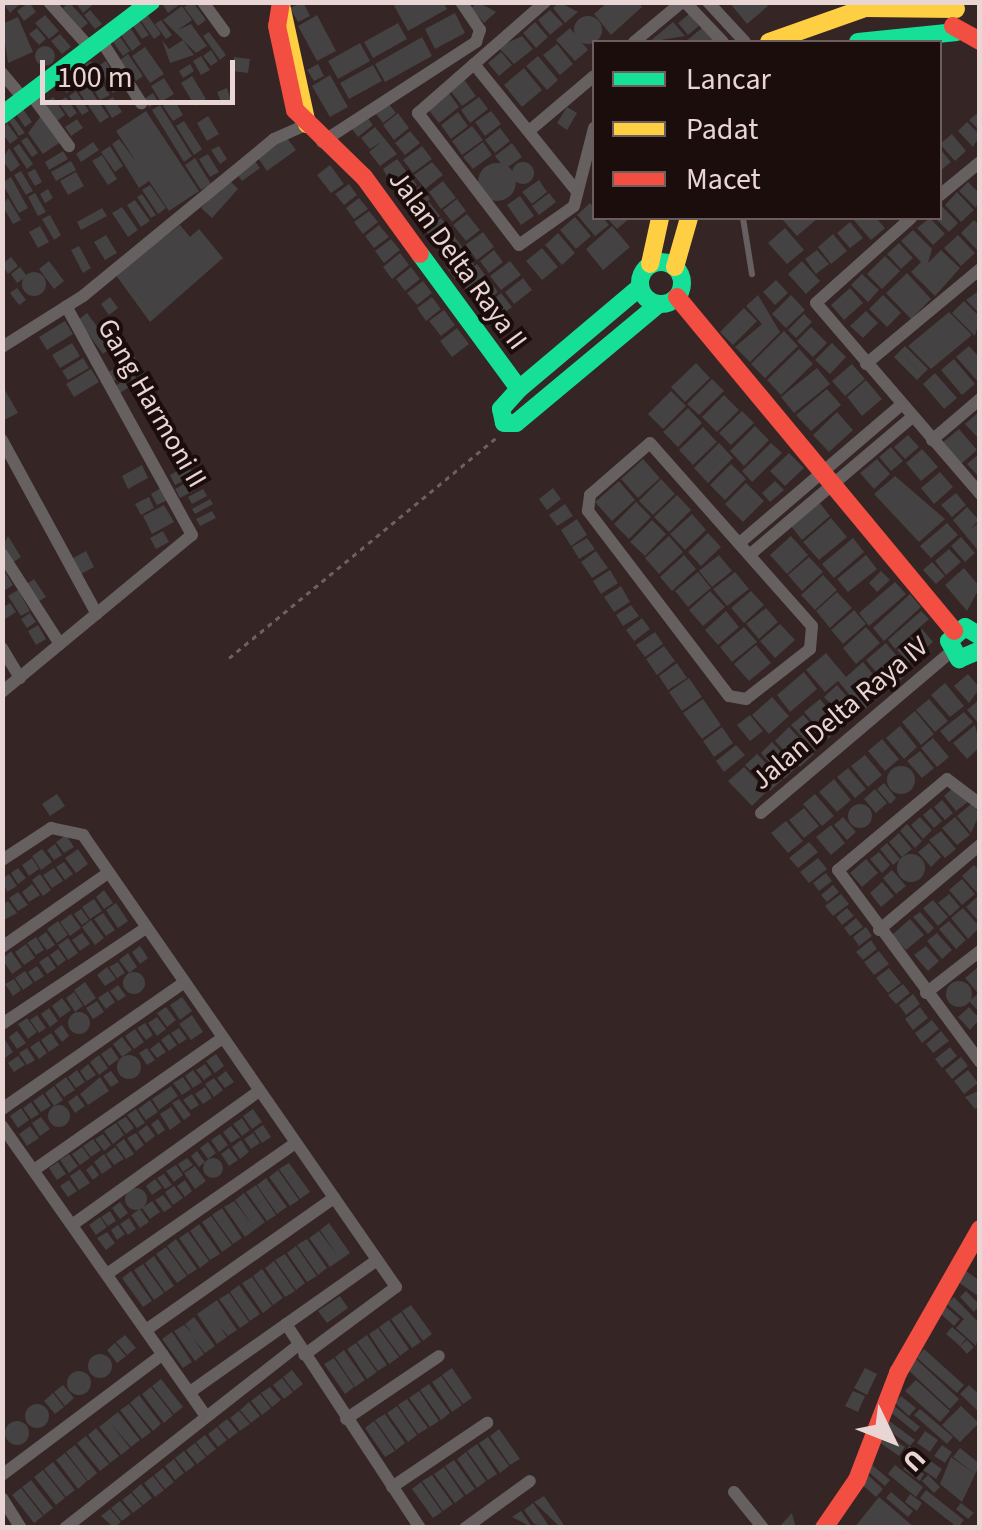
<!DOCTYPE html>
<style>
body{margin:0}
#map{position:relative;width:982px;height:1530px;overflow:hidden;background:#352524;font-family:"Source Sans 3",sans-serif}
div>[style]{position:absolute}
.building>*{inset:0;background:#444243}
.round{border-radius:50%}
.path>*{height:2.5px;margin-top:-1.25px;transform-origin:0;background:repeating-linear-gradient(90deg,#6a6161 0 5px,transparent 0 10px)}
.lane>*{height:6px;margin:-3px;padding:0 3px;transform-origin:3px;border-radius:3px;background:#666060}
.street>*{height:12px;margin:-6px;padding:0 6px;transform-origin:6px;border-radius:6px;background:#666060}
.fast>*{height:18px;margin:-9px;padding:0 9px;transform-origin:9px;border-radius:9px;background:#16e098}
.fast>.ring{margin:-9px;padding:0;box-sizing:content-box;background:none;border:18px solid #16e098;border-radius:50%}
.slow>*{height:18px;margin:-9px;padding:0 9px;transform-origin:9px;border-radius:9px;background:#ffcf43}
.jam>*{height:18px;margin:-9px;padding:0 9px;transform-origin:9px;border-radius:9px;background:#f24e42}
span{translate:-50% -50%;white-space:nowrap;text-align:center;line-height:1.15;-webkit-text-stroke:8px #1a0d0c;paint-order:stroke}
.street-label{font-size:28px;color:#e9d5d3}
.frame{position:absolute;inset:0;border:5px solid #e9d5d3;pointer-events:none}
.legend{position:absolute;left:592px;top:40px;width:350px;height:180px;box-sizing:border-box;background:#1a0d0c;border:2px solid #6d5d5c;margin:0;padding:12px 18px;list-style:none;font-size:30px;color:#e9d5d3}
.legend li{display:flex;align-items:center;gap:20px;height:50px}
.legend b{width:50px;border:2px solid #6d5d5c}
.north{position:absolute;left:842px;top:1390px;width:100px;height:100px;-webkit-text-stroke:8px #1a0d0c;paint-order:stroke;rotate:133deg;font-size:28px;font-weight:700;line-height:40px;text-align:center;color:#e9d5d3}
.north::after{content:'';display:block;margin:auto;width:35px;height:45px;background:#e9d5d3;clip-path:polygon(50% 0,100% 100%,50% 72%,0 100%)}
.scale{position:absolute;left:40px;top:60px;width:195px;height:45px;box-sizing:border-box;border:5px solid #e9d5d3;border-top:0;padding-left:12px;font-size:30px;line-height:35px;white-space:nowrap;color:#e9d5d3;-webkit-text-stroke:8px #1a0d0c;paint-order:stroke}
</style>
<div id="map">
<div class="building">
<i style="clip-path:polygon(2px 2px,22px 2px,10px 13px)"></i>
<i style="clip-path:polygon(29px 2px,36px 12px,24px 21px,17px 11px)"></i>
<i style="clip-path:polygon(69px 2px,88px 23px,81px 29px,63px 8px)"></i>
<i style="clip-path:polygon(75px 2px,96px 2px,83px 13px)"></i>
<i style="clip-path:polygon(161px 2px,183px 2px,168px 13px)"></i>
<i style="clip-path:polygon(193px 2px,206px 20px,198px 26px,184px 7px)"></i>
<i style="clip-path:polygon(303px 2px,310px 16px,298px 22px,290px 8px)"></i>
<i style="clip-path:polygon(392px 2px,443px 2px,447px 9px,408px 31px)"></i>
<i style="clip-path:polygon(478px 2px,496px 12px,484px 23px,471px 8px)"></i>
<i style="clip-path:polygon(559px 2px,578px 12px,565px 23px,553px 8px)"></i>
<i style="clip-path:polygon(608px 2px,638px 2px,642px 7px,611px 35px,594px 14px)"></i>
<i style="clip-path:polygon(729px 2px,764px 2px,768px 6px,747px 24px)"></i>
<i style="clip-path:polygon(182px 6px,192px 20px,178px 30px,191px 24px,207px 46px,196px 53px,163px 20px)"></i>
<i style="clip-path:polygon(90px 10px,102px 24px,95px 29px,84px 15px)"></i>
<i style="clip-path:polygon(550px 10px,563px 24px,550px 35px,538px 20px)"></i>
<i style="clip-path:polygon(146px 13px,161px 34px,154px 39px,139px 18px)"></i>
<i style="clip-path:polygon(455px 13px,465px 33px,435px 49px,425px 29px)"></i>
<i style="clip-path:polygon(689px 14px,699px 26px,688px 35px,678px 23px)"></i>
<i style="clip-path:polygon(45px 15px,59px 31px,49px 39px,35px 23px)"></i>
<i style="clip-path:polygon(317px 15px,336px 51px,317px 61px,298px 26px)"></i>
<i class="round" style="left:574px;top:16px;width:28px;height:28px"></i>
<i style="clip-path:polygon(18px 17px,33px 52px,8px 63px,2px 24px)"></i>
<i style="clip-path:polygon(138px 19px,149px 35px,142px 39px,131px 23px)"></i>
<i style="clip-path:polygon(161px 20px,172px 35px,166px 39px,155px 24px)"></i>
<i style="clip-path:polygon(535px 22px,548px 37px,536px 48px,523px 33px)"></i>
<i style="clip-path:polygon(673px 22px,685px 36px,649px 42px)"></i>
<i style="clip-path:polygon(398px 23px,407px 39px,373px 58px,364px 42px)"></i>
<i style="clip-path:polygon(703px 27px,716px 42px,685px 42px)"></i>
<i style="clip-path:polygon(37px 28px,46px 39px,39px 45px,29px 34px)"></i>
<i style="clip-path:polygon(570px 28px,588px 50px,575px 61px,556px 40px)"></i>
<i style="clip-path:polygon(131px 29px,141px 44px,132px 51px,121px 35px)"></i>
<i style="clip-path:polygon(209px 32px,226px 55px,220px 60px,203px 36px)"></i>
<i style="clip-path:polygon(60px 34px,71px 47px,62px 54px,51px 41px)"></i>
<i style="clip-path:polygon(522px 36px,533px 49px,514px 64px,498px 47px)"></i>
<i style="clip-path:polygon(120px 37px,130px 51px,123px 56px,113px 42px)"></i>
<i style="clip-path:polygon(422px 37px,432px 56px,385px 82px,375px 64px)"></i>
<i style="clip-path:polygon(162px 40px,169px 49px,183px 40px,194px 55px,170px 63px)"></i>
<i style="clip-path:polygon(360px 43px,370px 61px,338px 79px,328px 61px)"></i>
<i style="clip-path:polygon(557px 44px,573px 64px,560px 75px,543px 55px)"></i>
<i class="round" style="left:35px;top:46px;width:20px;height:20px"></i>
<i style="clip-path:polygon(145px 47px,164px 74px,150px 83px,132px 56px)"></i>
<i style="clip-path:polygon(211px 50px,218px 61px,211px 66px,203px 56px)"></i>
<i style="clip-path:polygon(501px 52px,512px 65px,499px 76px,488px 63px)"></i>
<i style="clip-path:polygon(128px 54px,143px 76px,136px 81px,120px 60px)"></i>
<i style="clip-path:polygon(201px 56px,210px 70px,201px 75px,193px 61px)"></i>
<i style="clip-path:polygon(538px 56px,558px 80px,547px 90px,526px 66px)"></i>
<i style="clip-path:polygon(234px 57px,250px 59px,248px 73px,232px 71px)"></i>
<i style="clip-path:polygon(91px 61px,103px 81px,94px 86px,82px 66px)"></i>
<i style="clip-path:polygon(106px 61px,114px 76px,106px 80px,98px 66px)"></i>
<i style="clip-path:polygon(190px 64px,194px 71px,183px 78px,179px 71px)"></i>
<i style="clip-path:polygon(318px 64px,324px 76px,314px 81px,307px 70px)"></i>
<i style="clip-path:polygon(373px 65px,382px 81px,349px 99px,340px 83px)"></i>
<i style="clip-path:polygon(80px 68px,88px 82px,79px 88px,71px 74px)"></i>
<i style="clip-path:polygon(524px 68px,542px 90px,522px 107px,504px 85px)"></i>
<i style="clip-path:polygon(330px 75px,348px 107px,330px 117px,312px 86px)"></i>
<i style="clip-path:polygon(69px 76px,76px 87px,66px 93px,59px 82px)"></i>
<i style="clip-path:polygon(192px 76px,206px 99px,195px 106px,181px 83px)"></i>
<i style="clip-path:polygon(164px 78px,174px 94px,161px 102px,151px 86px)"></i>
<i style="clip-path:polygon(463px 78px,476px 96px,462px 106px,449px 89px)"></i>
<i style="clip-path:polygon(117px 79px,122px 87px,113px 93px,108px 85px)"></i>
<i style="clip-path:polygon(88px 86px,109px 117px,100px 123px,79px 92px)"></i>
<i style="clip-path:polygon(104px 86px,110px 95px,100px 100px,95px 92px)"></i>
<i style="clip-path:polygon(227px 88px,231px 100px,222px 104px,217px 92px)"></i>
<i style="clip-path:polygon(76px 91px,89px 111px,82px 115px,69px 96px)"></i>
<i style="clip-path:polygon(153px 93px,158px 102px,149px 107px,144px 99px)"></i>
<i style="clip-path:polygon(449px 93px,459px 107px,439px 123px,428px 109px)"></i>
<i style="clip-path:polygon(53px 97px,65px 115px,57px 121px,45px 103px)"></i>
<i style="clip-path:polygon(66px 97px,77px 113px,70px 118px,58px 102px)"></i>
<i style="clip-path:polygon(113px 97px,122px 112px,112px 118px,103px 103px)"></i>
<i style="clip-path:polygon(479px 97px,488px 109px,470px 123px,461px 110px)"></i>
<i style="clip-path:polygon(174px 99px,183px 115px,173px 121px,163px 106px)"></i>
<i style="clip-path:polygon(389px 104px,396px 113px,383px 123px,376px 114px)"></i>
<i style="clip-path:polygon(160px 105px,192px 156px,184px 162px,152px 110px)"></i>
<i style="clip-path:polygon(567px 107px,577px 113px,567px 130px,557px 123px)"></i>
<i style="clip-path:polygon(23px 109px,32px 122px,25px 127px,16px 114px)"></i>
<i style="clip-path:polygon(146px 111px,199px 191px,169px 211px,149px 181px,139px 188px,112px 144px,119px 139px,137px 163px,116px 131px)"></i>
<i style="clip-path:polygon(491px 111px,501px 124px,485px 136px,475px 122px)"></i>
<i style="clip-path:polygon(980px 111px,980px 131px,969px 120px)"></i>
<i style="clip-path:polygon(458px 112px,468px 126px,451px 139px,441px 125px)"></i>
<i style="clip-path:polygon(43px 113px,62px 141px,43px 154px,28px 133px)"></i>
<i style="clip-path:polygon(398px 113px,409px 128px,394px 140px,383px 125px)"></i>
<i style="clip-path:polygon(208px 116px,219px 134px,207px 141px,197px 123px)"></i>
<i style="clip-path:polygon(367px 117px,373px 125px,358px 137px,352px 129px)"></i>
<i style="clip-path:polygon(14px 118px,25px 133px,19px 136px,9px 121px)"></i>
<i style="clip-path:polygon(77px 119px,83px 128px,71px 136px,65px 127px)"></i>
<i style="clip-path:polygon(184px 121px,202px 149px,194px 155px,176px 126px)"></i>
<i style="clip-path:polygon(967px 122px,980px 135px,973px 147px,958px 131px)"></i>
<i style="clip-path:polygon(7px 123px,18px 138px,10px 144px,2px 133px)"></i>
<i style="clip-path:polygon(472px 126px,483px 140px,462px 155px,452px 141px)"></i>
<i style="clip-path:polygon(375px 127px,397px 154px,380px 166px,369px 152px,381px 142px,370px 149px,361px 138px)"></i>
<i style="clip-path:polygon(500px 128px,510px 141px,495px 153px,485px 140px)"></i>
<i style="clip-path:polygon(410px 131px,420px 143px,405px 155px,395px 143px)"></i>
<i style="clip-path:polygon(952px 134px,966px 151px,955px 161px,940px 144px)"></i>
<i style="clip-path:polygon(27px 137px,38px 153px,32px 157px,21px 141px)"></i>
<i style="clip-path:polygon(286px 137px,296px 150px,267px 171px,258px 158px)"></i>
<i style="clip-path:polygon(93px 142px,99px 150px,81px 162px,76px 154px)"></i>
<i style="clip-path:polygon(483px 142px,492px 155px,473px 169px,463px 157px)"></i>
<i style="clip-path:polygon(512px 143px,522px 157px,505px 169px,495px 156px)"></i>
<i style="clip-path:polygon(19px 144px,33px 164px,27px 169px,13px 148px)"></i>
<i style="clip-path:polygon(110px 146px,123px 166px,115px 172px,101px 152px)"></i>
<i style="clip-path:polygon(219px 146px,227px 159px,220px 164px,211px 150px)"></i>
<i style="clip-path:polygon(422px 146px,432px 159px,413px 173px,403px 160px)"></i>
<i style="clip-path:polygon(9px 148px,20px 165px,11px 172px,2px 160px)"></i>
<i style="clip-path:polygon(940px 149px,951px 162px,940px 171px)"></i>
<i style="clip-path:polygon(63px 151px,68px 159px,49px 170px,45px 162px)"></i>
<i style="clip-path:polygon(208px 154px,219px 172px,210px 177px,199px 159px)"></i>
<i style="clip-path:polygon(102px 155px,117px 179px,108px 185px,92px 161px)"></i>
<i style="clip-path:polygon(195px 158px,211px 184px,201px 190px,185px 165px)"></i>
<i style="clip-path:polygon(397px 159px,407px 172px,397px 179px,408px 173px,417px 185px,399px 198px,383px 169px)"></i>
<i style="clip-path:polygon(254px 160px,260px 168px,242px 181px,236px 173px)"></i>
<i style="clip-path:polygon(71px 161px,76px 170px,56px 181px,51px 172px)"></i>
<i class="round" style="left:512px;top:162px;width:22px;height:22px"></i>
<i style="clip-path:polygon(432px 162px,443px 175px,425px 189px,414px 175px)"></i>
<i class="round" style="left:478px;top:163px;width:38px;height:38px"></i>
<i style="clip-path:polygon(330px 165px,344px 184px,331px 193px,317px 175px)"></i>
<i style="clip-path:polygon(35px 169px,42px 182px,35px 186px,27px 173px)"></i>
<i style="clip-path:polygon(21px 171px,33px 191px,26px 195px,14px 175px)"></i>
<i style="clip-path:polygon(76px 172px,84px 186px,68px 195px,60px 181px)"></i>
<i style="clip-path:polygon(11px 177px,28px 208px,19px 213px,2px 183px)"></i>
<i style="clip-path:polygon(228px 179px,238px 189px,212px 218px,201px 208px)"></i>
<i style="clip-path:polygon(539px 180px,547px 192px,532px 204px,522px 192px)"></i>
<i style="clip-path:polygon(443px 181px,456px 198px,441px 209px,429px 192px)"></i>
<i style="clip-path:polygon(968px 182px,980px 194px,976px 208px,959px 191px)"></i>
<i style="clip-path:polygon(349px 184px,357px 195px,344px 205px,335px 194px)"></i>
<i style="clip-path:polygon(150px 185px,166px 208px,158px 214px,142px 190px)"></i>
<i style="clip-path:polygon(420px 186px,430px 199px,412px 213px,402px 200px)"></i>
<i style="clip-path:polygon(48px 189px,53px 198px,45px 203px,40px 194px)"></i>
<i style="clip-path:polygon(957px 192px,974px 210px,961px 222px,945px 205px)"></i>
<i style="clip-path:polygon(35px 193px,46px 212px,38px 216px,28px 197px)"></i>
<i style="clip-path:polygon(549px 193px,556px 202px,539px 215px,532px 206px)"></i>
<i style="clip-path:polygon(142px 194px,156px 215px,151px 218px,137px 197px)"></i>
<i style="clip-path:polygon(520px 196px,534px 216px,521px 225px,507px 205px)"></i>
<i style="clip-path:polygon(8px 198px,21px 220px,13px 224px,2px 205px)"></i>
<i style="clip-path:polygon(359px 198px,368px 209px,354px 219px,346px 208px)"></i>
<i style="clip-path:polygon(457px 199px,466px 211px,452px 222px,443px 210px)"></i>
<i style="clip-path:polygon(135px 200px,150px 221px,141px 227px,127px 205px)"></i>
<i style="clip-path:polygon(429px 202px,440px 216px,425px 228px,414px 213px)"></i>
<i style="clip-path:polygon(590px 203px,609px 225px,595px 236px,577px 215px)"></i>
<i style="clip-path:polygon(940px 204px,958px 223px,949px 232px,935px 218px)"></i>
<i style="clip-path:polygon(122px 207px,138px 230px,128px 237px,112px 213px)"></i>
<i style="clip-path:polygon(102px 208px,107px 216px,81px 230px,77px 222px)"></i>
<i style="clip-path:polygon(369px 211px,378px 222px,363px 234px,354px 222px)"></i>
<i style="clip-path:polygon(467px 214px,480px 230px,466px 241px,453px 225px)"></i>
<i style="clip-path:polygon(50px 215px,61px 235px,54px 240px,42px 219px)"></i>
<i style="clip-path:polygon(575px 217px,591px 236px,576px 249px,560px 230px)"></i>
<i style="clip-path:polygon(441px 218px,452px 232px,436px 245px,425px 230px)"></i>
<i style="clip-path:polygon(607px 218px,630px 218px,617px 229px)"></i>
<i style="clip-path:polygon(781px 218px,818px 218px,797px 236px)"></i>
<i style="clip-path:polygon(852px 218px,876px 218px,885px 228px,871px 240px)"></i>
<i style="clip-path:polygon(930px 218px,945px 234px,933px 245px,917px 228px)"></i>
<i style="clip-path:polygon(974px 220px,980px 226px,978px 251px,961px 233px)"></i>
<i style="clip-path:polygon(850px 222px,863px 238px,850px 248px,837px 233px)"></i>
<i style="clip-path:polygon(180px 225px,190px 237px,199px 229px,223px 258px,150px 322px,115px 274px)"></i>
<i style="clip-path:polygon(379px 225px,389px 237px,374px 248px,365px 236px)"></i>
<i style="clip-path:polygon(40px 226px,49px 242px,38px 248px,29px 232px)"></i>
<i style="clip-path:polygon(612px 226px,630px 247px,603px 270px,586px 249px)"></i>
<i style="clip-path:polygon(785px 228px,804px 250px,787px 264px,768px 243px)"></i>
<i style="clip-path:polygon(913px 230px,932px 249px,928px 263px,941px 250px,960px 268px,935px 296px,911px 272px,921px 262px,901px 241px)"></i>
<i style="clip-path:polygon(483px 232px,494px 247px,477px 260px,465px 245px)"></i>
<i style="clip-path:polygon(558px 233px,575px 253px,562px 265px,545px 245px)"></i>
<i style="clip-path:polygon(833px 234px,847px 251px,831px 264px,818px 247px)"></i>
<i style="clip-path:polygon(106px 235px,117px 253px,105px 260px,94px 242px)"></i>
<i style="clip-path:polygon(958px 235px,975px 253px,961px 266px,944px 248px)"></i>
<i style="clip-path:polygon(454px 236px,463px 248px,446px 261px,437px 249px)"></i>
<i style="clip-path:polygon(391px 239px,400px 250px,384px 263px,375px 251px)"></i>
<i style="clip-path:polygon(899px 243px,913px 258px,901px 269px,887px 254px)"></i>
<i style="clip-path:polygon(79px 246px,91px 268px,83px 273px,71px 250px)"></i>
<i style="clip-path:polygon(542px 248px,558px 267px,542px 280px,526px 261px)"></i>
<i style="clip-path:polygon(494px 250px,503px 262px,489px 273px,480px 261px)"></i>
<i style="clip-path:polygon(817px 250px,829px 264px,816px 274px,805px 259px)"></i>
<i style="clip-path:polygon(464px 252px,474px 264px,455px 279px,445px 266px)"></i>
<i style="clip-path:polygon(400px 253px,409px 265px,392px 279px,383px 267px)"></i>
<i style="clip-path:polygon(885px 256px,900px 271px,882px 289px,867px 274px)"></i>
<i style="clip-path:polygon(11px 257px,18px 266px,8px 274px,2px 264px)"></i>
<i style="clip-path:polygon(49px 261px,64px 281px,54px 289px,39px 269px)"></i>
<i style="clip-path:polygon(510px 261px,521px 275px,501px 290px,490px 276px)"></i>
<i style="clip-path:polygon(802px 261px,820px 281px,806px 294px,788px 274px)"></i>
<i style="clip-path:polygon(477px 264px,488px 279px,469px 293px,458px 279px)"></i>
<i style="clip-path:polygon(20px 267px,27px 276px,17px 283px,11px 274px)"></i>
<i style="clip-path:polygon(411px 267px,420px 279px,405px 291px,396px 279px)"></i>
<i class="round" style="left:22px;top:272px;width:24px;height:24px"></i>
<i style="clip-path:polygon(907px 273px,931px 299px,911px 319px,886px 293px)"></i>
<i style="clip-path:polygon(862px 274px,879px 290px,868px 302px,851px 285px)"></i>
<i style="clip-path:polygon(523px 278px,532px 290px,514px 304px,505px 292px)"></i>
<i style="clip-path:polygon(776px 280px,788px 293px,775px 305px,763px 292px)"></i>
<i style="clip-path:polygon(423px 281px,432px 293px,417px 305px,407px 293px)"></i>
<i style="clip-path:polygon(490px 281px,498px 292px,479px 307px,471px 296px)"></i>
<i style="clip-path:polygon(17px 288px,26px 300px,19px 305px,10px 293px)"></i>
<i style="clip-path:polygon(850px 288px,863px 303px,844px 320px,831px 305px)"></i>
<i style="clip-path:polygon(980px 290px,980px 314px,966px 300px)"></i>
<i style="clip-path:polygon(501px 293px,512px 307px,492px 322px,482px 309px)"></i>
<i style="clip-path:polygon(758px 295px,780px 332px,750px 362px,735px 347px,762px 324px,746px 306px)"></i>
<i style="clip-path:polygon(791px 295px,805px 310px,786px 328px,772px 314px)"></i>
<i style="clip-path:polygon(883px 295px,901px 313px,887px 327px,869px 309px)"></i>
<i style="clip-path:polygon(110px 297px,118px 308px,109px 315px,101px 304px)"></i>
<i style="clip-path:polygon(432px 297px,441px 309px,426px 321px,417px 308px)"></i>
<i style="clip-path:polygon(964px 301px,980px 317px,975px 336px,952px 313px)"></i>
<i style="clip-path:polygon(744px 308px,757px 321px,733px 345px,720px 332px)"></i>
<i style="clip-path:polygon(444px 310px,455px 325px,441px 336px,429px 321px)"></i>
<i style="clip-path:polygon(866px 311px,878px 323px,863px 338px,850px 326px)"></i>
<i style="clip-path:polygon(949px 312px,972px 335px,931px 369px,908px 346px)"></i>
<i style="clip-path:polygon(87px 313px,112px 347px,103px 354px,78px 320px)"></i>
<i style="clip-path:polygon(804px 314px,812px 322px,796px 338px,788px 330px)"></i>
<i style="clip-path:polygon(65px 321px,73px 334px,47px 350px,39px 337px)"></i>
<i style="clip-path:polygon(811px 327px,827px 343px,813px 357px,797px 341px)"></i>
<i style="clip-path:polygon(457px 328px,469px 344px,452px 357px,440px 341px)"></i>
<i style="clip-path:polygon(784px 331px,798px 346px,765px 378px,751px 364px)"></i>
<i style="clip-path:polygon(72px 343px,80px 356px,60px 368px,52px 355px)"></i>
<i style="clip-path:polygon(832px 343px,846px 357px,830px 374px,815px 360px)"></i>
<i style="clip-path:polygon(905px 346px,928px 369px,917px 380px,894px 357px)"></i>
<i style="clip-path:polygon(969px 346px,980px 358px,980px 384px,956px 357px)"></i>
<i style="clip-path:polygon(799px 349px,813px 364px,781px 395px,767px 380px)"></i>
<i style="clip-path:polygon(134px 356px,139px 365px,112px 382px,107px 373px)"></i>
<i style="clip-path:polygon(83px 358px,89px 368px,68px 380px,62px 371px)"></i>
<i style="clip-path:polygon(954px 359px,975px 384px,962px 395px,941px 370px)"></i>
<i style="clip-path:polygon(696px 363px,710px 378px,685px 402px,671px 387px)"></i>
<i style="clip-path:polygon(852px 364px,865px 379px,845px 396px,832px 381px)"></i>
<i style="clip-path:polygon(817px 368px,830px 384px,794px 413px,781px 397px)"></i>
<i style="clip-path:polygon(91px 369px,99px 382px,74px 397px,66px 384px)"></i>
<i style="clip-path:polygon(142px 369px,146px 376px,120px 393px,115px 386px)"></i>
<i style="clip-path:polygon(935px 373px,957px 398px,944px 409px,923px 384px)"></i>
<i style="clip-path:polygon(712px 379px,724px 391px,699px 415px,687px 404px)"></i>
<i style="clip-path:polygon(866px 380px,882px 399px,862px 416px,847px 397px)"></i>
<i style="clip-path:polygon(2px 385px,18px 413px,2px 421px)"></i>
<i style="clip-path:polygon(827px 389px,841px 405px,811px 431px,796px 415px)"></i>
<i style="clip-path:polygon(671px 391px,686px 406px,663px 429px,648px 414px)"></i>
<i style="clip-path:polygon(724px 395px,739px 410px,717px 432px,702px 417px)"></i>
<i style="clip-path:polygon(688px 408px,702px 423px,678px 447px,663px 432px)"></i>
<i style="clip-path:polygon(742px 411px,754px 423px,731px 445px,719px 433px)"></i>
<i style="clip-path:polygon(980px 411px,980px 440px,965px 424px)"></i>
<i style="clip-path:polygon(837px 412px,853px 430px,829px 452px,813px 435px)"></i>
<i style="clip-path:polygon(755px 426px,769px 440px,744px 466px,730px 451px)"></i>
<i style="clip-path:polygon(703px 427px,717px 442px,693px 465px,679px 450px)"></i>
<i style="clip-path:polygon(959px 429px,977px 450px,961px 464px,943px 442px)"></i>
<i style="clip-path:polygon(908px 435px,919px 447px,905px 459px,894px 447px)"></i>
<i style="clip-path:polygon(719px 443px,733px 458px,708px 483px,694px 468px)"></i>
<i style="clip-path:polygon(771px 443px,782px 453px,752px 482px,742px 471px)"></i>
<i style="clip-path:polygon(891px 447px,903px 461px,891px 471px,879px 457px)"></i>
<i style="clip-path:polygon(922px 449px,938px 467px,921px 481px,906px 463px)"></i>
<i style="clip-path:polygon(789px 453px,804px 468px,785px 486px,770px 471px)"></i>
<i style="clip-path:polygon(980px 453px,980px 478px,967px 464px)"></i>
<i style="clip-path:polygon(643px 459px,660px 478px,638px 498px,621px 479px)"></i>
<i style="clip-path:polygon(877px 459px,890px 474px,874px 489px,860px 473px)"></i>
<i style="clip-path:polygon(731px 464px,746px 479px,725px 500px,710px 485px)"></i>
<i style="clip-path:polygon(142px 465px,148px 478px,128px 489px,122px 476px)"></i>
<i style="clip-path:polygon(188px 465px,194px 475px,175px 485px,170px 475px)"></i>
<i style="clip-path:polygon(940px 472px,953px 487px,934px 504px,921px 488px)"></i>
<i style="clip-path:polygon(895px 476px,945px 519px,919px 542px,874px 494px)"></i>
<i style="clip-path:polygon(661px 479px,675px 494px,653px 515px,639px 501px)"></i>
<i style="clip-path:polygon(190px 481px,195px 490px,180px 498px,175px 489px)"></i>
<i style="clip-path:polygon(619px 481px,635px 500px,612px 521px,595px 502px)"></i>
<i style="clip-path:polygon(775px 481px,784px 490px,770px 502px,762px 493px)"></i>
<i style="clip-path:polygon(746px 483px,764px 501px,743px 522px,725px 504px)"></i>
<i style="clip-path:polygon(161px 488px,168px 500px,157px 505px,151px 494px)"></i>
<i style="clip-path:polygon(553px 488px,561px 499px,547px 510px,539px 499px)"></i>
<i style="clip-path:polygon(203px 489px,207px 496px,192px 504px,188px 497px)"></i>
<i style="clip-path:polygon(956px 493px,966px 505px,952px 517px,941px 505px)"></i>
<i style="clip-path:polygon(677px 495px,691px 510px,669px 532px,654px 517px)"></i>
<i style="clip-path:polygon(149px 497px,154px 508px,141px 515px,135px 504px)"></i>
<i style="clip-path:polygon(210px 499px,213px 504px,195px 514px,192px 509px)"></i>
<i style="clip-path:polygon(636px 502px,651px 517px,629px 539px,614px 524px)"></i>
<i style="clip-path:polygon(819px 502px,830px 516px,802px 540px,791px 526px)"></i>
<i style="clip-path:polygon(565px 504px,573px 516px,557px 526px,549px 515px)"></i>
<i style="clip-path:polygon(164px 505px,174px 522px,152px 534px,143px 516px)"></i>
<i style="clip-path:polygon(967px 507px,979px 520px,970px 529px,980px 522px,980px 553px,953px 520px)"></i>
<i style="clip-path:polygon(212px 511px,216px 518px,200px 526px,196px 519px)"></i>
<i style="clip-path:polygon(692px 514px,706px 530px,685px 550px,670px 534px)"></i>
<i style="clip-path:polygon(831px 518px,847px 537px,819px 560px,803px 542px)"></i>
<i style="clip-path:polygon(577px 519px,587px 535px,571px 546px,561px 530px)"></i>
<i style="clip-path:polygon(652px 520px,666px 534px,645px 556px,630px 542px)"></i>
<i style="clip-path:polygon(947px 523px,958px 535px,931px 558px,920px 546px)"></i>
<i style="clip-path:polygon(163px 531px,169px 542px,156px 549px,150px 538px)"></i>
<i style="clip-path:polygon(708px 533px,721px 547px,701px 566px,688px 552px)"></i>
<i style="clip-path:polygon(8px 536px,21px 557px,12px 563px,2px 547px)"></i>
<i style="clip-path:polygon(669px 536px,683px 552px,659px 574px,645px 558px)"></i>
<i style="clip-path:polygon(791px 536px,808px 555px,787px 574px,770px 555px)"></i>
<i style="clip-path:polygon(961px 537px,975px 553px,965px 562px,951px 546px)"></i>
<i style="clip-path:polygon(587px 538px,595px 549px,579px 559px,572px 547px)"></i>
<i style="clip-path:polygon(853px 538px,864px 552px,834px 578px,822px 564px)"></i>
<i style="clip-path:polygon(949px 549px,961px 562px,946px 575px,935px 561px)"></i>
<i style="clip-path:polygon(86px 551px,94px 567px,81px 574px,73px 558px)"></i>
<i style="clip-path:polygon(596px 551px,608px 568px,592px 578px,581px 562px)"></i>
<i style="clip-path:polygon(684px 555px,696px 569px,672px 591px,660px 577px)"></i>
<i style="clip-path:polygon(719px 555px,732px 571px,712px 587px,699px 571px)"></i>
<i style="clip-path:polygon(866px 555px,877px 569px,848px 592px,837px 579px)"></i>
<i style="clip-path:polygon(809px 557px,823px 572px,802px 591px,788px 575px)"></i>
<i style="clip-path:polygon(932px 562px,945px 576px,936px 584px,923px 570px)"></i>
<i style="clip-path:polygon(2px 567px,13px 585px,4px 591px,2px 588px)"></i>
<i style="clip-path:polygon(964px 568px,980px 587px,967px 611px,945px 585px)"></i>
<i style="clip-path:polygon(610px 570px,618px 583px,601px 594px,593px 581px)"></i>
<i style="clip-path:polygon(881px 571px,890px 580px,877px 592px,869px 583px)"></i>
<i style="clip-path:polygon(698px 572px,711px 588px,688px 607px,675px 591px)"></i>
<i style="clip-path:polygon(735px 572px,749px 589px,727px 606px,713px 589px)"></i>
<i style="clip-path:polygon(823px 575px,837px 590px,815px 610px,801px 595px)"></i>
<i style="clip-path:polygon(34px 579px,46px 597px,36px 603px,25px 585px)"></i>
<i style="clip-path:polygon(895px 582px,906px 594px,869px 626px,859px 613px)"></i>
<i style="clip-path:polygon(621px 586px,630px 602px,614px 612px,604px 597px)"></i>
<i style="clip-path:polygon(18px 590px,30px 611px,21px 616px,8px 596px)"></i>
<i style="clip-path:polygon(710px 591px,725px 607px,703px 626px,689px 610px)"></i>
<i style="clip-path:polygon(751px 591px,764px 605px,744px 623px,731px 608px)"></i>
<i style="clip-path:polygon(837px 592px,852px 608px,830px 628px,816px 611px)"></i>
<i style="clip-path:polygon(910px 594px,921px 607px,884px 641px,873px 628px)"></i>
<i style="clip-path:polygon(10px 603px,16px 612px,2px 621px,2px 608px)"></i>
<i style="clip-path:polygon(631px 605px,639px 616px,623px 626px,616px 615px)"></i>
<i style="clip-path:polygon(766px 608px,778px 622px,759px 639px,746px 624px)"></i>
<i style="clip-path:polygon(854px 610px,866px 624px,843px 644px,831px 630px)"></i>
<i style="clip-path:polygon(726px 611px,739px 627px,718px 645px,705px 630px)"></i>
<i style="clip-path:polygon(921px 611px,929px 619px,895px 649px,888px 640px)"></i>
<i style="clip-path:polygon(30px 613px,36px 622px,27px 628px,21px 619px)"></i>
<i style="clip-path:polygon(642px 618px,650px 629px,634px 641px,626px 630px)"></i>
<i style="clip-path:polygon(780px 624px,795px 640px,775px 658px,760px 641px)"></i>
<i style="clip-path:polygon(38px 625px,46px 639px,36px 645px,28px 631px)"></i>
<i style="clip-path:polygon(744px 627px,757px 642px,732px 662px,720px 647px)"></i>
<i style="clip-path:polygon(866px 627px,880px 643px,856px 664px,843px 648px)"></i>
<i style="clip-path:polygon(922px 629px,933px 642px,909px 663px,897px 650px)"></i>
<i style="clip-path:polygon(655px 632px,663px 644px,645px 657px,636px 645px)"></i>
<i style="clip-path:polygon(886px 643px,910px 672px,890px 689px,866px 660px)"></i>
<i style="clip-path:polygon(756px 645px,771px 663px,749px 681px,734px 664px)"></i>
<i style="clip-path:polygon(664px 646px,675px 661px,657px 675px,646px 659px)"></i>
<i style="clip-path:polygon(826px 653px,846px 677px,863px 662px,887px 691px,863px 711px,838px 681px,825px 692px,806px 670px)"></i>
<i style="clip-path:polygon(677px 663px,687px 678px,668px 690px,659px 676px)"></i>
<i style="clip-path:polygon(804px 672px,817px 689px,790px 712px,777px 695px)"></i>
<i style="clip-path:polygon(968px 674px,980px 688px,969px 703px,954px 686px)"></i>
<i style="clip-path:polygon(689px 678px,702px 697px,682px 711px,669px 692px)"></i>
<i style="clip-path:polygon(945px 683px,964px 706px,950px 717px,931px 695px)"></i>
<i style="clip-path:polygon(837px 685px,860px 712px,847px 723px,824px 697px)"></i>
<i style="clip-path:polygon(772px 697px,789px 716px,769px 734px,752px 715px)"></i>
<i style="clip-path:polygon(703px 699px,721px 725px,702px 739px,683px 713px)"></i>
<i style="clip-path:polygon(820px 699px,843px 726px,828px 739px,804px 712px)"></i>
<i style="clip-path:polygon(929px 699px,948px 721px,935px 732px,916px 710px)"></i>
<i style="clip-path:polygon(980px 699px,980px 725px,967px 710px)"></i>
<i style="clip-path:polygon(915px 711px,934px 734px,921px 745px,902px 722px)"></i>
<i style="clip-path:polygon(964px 712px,973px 722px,949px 742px,940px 731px)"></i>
<i style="clip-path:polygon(750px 715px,763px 731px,750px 741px,737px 725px)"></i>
<i style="clip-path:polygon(803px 715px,826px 740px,815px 751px,791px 725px)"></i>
<i style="clip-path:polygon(975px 725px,980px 747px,967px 759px,953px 743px)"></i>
<i style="clip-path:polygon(900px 726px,917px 747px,904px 759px,886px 738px)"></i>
<i style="clip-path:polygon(722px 727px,733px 743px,714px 757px,703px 741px)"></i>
<i style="clip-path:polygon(789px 727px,814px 754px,800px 767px,775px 741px)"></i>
<i style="clip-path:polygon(933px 738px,949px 757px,937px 767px,921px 748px)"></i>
<i style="clip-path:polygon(882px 739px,899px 759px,885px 771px,868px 751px)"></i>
<i style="clip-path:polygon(772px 742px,796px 768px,784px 779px,761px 753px)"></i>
<i style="clip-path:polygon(736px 745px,745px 755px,724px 772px,716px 761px)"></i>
<i style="clip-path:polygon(920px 751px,934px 768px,922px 778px,907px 761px)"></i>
<i style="clip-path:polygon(757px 754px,782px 780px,770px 791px,745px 765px)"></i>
<i style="clip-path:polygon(865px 755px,882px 775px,868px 787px,851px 766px)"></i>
<i class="round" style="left:887px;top:766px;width:28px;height:28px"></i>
<i style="clip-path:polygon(744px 767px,767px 791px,752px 806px,728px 781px)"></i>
<i style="clip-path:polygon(848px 768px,866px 789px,855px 798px,837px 777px)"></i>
<i style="clip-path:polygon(834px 779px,851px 800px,837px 812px,819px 792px)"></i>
<i style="clip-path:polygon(884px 783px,896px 798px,890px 804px,877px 789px)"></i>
<i style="clip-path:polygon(956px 785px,969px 801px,956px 811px,944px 796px)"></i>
<i style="clip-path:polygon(875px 789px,887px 803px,876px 813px,864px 799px)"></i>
<i style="clip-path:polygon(57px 794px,65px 806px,50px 816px,42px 804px)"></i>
<i style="clip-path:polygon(815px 794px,834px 816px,822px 826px,803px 804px)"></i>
<i style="clip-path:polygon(942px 800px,953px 813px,945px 820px,934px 807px)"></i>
<i style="clip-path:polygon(971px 804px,980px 813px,971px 833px,957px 816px)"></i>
<i class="round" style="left:848px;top:804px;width:24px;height:24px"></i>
<i style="clip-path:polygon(804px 808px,819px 826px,804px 838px,789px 820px)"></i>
<i style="clip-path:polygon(931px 808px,942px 821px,934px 828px,923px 815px)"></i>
<i style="clip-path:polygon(843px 817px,856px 832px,847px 840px,834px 825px)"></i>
<i style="clip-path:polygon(920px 817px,932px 830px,923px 839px,911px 825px)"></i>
<i style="clip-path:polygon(955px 817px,970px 835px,957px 845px,942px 828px)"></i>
<i style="clip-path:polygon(786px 821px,803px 841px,788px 853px,771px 833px)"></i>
<i style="clip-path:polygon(907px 824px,922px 841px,915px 848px,900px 831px)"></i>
<i style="clip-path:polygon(831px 825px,845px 843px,831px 855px,816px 837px)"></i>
<i style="clip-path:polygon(941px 831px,956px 849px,945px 858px,929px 840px)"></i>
<i style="clip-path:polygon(899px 833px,912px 849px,902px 857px,889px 842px)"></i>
<i style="clip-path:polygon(66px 835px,74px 847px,64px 853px,56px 842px)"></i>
<i style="clip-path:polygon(809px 842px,818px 852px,798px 868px,789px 858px)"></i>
<i style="clip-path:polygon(887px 843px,900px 859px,893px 865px,880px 849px)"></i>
<i style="clip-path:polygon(929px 843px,941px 857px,931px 867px,918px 852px)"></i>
<i style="clip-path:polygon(55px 844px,62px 855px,54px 860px,47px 850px)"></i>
<i style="clip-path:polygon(42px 849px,52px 862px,41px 870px,32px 856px)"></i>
<i style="clip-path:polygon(78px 849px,88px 864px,76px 873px,65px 858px)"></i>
<i style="clip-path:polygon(879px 852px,890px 865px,882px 873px,870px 859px)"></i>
<i class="round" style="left:897px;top:854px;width:28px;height:28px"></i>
<i style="clip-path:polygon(32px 858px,39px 869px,29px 876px,22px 865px)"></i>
<i style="clip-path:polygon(818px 858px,827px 869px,809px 883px,800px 872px)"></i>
<i style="clip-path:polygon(866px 859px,878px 873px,862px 887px,850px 873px)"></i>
<i style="clip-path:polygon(64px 862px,73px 874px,65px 880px,56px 867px)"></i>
<i style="clip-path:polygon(974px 865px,980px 871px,977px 893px,962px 876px)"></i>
<i style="clip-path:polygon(18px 868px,26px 878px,18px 884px,11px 873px)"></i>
<i style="clip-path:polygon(54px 868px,63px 881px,52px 888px,43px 875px)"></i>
<i style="clip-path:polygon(892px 870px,906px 886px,896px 894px,883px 878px)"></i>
<i style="clip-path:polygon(826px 873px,832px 881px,819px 891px,813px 883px)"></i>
<i style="clip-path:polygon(9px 874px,17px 886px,7px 892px,2px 879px)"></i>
<i style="clip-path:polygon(40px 874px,51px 890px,43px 896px,32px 880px)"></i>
<i style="clip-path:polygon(962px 879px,975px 894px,962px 905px,949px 890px)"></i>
<i style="clip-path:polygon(882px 882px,894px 896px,881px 907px,870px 893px)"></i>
<i style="clip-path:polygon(32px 884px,40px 895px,29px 902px,22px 892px)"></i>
<i style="clip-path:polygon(833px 885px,839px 892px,827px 902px,821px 895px)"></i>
<i style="clip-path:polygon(104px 890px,113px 903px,104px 909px,96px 897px)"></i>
<i style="clip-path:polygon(18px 892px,28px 905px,18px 911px,9px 898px)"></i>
<i style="clip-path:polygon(841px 894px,849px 904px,833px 916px,825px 906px)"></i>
<i style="clip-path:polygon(949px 894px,960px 907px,950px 916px,938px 903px)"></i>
<i style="clip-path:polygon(977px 897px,980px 901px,980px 923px,966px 907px)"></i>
<i style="clip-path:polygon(94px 899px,102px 911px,90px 919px,82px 907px)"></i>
<i style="clip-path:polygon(933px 900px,948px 917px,938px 926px,923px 908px)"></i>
<i style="clip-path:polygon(8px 901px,17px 913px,2px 921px,2px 905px)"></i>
<i style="clip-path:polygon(116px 903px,128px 921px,118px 928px,106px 910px)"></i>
<i style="clip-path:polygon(847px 908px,854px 916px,842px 925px,836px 917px)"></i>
<i style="clip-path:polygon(963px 908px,980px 927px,968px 939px,951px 918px)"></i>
<i style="clip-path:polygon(81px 909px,89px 920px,82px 925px,74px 914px)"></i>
<i style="clip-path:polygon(920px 912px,934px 928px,928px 934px,913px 917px)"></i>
<i style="clip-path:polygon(103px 913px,115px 930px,106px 936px,94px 919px)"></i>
<i style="clip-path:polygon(71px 914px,81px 928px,70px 936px,60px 922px)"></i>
<i style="clip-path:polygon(856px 918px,863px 927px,850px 936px,844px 928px)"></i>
<i style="clip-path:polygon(910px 919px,924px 935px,906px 950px,892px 935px)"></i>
<i style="clip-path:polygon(91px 920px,104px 938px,95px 945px,82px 927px)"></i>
<i style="clip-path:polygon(58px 921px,68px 935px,57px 943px,47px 929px)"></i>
<i style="clip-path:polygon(949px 921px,966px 940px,956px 949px,939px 929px)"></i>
<i style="clip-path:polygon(866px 927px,872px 936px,859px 946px,853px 937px)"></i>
<i style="clip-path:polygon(46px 932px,55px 945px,47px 950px,38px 938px)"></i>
<i style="clip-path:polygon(82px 933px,90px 944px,80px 951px,72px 940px)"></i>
<i style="clip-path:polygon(937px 933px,952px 950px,942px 959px,927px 941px)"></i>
<i style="clip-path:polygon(36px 937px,44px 950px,36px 955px,27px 943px)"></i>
<i style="clip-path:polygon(68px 938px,78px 953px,68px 960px,58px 945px)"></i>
<i style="clip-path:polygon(871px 940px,877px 949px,863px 960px,856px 952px)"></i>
<i style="clip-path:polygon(26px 944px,35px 958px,24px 965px,15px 952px)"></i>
<i style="clip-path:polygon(140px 946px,148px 958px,140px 964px,132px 952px)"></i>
<i style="clip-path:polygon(926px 946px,939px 961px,928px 971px,914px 955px)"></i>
<i style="clip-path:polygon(58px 949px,66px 960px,58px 966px,50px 955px)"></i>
<i style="clip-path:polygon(11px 951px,22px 967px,12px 974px,2px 959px)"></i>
<i style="clip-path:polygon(879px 951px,889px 964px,874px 975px,864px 962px)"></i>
<i style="clip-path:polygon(128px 953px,137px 967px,129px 973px,119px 960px)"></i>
<i style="clip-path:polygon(48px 956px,56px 968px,47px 974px,39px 962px)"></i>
<i style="clip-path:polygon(118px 962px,125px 973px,117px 978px,109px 967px)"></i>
<i style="clip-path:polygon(37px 966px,44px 976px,35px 982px,28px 972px)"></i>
<i style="clip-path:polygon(107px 967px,116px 979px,105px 986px,97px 975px)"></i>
<i style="clip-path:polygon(889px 968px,901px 983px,888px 993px,876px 978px)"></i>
<i style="clip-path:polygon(977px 968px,980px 971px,977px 992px,965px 978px)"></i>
<i style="clip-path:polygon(25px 971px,33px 983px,23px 990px,15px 978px)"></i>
<i class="round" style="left:123px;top:972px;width:22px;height:22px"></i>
<i style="clip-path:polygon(14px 979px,21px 990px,13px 996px,5px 984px)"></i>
<i class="round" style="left:946px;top:981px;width:26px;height:26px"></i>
<i style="clip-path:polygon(85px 982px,96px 998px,85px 1006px,74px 990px)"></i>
<i style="clip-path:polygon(903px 984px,910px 993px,896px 1004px,888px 995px)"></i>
<i style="clip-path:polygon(118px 985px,126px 996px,118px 1001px,110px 991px)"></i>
<i style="clip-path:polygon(108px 991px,115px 1002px,106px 1009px,98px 998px)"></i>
<i style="clip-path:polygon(74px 992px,83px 1006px,75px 1012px,66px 998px)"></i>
<i style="clip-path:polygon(980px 992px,980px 1013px,969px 1001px)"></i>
<i style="clip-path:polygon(913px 994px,920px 1004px,906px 1015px,899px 1005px)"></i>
<i style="clip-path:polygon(182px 997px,192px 1011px,180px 1020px,170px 1005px)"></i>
<i style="clip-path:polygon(62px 998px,71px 1010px,60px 1018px,52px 1006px)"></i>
<i style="clip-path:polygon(97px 1001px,104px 1012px,93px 1019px,86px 1008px)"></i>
<i style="clip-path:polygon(166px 1007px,176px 1020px,167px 1027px,157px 1013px)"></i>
<i style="clip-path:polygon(920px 1007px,928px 1018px,913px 1030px,905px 1019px)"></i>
<i style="clip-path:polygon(969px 1007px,980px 1019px,970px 1030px,958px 1017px)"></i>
<i style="clip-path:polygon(49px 1008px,58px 1021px,50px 1027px,41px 1014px)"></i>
<i class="round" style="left:68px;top:1012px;width:22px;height:22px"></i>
<i style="clip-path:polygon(37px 1015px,46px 1028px,39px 1033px,30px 1020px)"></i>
<i style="clip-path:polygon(192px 1015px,203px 1032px,191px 1040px,179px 1024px)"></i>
<i style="clip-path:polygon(157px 1017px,166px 1029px,157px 1036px,148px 1023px)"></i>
<i style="clip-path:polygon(27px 1018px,37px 1032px,28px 1039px,18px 1024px)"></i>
<i style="clip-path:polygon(932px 1020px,939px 1029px,922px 1043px,915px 1033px)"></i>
<i style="clip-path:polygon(145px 1023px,153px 1035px,146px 1040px,137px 1028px)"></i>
<i style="clip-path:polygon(62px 1025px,69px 1036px,62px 1042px,54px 1031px)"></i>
<i style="clip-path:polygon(179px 1028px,187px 1039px,179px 1044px,171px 1033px)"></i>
<i style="clip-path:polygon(135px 1029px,144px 1042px,134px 1049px,125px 1036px)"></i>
<i style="clip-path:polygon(17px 1031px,26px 1043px,17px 1049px,9px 1037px)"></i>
<i style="clip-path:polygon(941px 1031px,949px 1041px,933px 1053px,926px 1044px)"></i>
<i style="clip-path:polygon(51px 1033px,59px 1045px,49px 1052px,41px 1040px)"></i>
<i style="clip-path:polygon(169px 1034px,177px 1045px,169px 1051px,161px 1040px)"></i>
<i style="clip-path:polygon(122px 1037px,132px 1050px,122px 1057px,113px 1044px)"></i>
<i style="clip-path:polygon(5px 1040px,13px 1052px,5px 1058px,2px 1042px)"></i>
<i style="clip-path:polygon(39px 1041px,47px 1053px,39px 1059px,30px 1047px)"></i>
<i style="clip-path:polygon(159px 1042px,166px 1052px,157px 1058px,150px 1049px)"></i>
<i style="clip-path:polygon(111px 1047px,119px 1059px,109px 1066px,101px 1054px)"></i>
<i style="clip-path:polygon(950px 1047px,957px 1056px,942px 1068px,935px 1059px)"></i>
<i style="clip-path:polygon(27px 1048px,35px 1060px,27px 1065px,19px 1053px)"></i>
<i style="clip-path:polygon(147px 1048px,155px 1060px,147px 1065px,139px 1053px)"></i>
<i style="clip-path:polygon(216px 1054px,224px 1066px,215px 1073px,206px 1061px)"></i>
<i style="clip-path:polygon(99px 1055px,108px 1068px,99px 1075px,90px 1062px)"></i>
<i class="round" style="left:117px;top:1055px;width:24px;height:24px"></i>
<i style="clip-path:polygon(18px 1056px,25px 1065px,14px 1072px,8px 1063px)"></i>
<i style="clip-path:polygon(961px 1057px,968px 1066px,952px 1079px,945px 1070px)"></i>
<i style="clip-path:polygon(88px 1064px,96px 1075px,87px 1081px,80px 1071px)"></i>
<i style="clip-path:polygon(205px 1064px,212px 1074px,204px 1080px,196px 1070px)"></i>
<i style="clip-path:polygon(77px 1070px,85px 1082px,76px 1088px,68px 1077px)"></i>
<i style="clip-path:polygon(193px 1070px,202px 1082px,193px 1088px,185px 1076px)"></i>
<i style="clip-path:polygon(968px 1070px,978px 1083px,964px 1094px,954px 1081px)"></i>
<i style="clip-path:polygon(111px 1071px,119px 1082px,111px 1087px,103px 1076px)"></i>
<i style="clip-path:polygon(226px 1071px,234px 1082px,225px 1088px,217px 1078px)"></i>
<i style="clip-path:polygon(66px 1077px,75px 1090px,64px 1097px,55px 1085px)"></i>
<i style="clip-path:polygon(100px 1077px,109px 1091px,88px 1105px,80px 1094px)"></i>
<i style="clip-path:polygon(183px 1077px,191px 1089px,182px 1095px,173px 1083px)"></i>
<i style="clip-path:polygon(214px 1078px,223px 1090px,214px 1097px,205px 1084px)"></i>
<i style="clip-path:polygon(54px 1086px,63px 1100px,54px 1106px,45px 1093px)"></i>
<i style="clip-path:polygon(171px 1086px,178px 1096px,159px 1110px,152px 1099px)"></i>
<i style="clip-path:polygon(205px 1087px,212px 1098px,203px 1104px,195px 1094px)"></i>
<i style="clip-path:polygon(980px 1090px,980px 1106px,975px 1109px,965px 1097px)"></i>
<i style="clip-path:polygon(43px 1094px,51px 1106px,41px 1112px,33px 1101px)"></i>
<i style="clip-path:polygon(192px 1094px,199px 1105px,191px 1110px,183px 1100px)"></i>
<i style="clip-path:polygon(77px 1095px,85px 1106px,75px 1113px,68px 1102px)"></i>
<i style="clip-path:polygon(179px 1099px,191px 1115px,184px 1120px,172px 1103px)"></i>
<i style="clip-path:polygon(150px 1100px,158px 1112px,146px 1120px,138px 1109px)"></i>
<i style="clip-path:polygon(31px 1102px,39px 1114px,31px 1119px,23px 1108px)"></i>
<i class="round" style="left:48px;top:1105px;width:22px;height:22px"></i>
<i style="clip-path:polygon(171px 1107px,181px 1122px,170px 1130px,160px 1114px)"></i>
<i style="clip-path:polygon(21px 1108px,29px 1120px,18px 1128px,10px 1116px)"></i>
<i style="clip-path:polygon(136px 1109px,145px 1123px,137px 1128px,127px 1115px)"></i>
<i style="clip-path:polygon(253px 1109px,262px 1122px,252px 1129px,243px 1116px)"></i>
<i style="clip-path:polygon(41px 1117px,50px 1129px,40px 1136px,32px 1123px)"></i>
<i style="clip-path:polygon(126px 1117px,134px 1128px,126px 1134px,117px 1122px)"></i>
<i style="clip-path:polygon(242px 1118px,250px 1130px,242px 1136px,233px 1124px)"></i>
<i style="clip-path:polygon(158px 1119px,165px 1130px,158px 1135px,151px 1124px)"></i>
<i style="clip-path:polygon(116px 1123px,124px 1135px,113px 1144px,104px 1131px)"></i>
<i style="clip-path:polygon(147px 1125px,155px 1136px,146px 1143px,138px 1132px)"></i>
<i style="clip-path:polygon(263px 1125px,271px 1137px,262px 1143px,254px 1131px)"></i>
<i style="clip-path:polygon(30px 1126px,39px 1138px,27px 1146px,19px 1134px)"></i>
<i style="clip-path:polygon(231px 1126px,240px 1137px,231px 1143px,223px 1132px)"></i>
<i style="clip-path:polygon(136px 1133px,144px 1145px,136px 1151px,127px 1138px)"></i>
<i style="clip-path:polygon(253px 1133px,260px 1143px,251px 1149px,244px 1139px)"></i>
<i style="clip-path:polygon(103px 1134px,111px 1145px,104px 1151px,95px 1139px)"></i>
<i style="clip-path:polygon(220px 1134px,228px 1145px,219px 1152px,211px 1140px)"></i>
<i style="clip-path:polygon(93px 1139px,101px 1150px,91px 1157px,83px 1146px)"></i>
<i style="clip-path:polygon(124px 1139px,134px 1154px,126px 1159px,116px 1145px)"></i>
<i style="clip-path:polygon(241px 1140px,249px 1152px,240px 1159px,232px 1147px)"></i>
<i style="clip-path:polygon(208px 1142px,216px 1153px,208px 1159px,200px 1148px)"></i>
<i style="clip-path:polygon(82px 1147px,90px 1158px,80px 1165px,72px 1154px)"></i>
<i style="clip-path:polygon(115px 1147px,124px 1159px,114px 1165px,106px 1154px)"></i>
<i style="clip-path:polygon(229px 1148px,238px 1160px,229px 1166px,221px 1154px)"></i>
<i style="clip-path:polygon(197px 1151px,205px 1162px,199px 1167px,191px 1156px)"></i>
<i style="clip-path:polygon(69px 1154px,78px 1166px,69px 1173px,60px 1160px)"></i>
<i style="clip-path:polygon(104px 1154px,112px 1167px,102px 1174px,94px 1162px)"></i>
<i style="clip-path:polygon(187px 1158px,193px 1165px,183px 1172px,178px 1164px)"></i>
<i class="round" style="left:203px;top:1158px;width:20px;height:20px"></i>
<i style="clip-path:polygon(58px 1162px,66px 1174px,57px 1180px,49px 1168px)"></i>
<i style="clip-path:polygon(289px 1163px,310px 1192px,300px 1199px,279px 1169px)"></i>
<i style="clip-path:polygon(92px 1165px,99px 1175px,93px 1180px,86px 1170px)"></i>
<i style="clip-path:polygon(176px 1165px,183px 1175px,174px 1182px,166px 1171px)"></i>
<i style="clip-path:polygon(195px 1166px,206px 1181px,195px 1189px,184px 1173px)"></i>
<i style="clip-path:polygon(80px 1169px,90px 1183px,79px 1190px,70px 1176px)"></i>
<i style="clip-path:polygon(278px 1170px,299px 1200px,290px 1206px,269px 1177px)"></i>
<i style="clip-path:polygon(164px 1174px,172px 1185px,165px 1189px,157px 1178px)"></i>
<i style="clip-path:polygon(266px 1178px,287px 1207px,277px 1214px,257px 1185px)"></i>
<i style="clip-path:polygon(155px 1179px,162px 1188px,152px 1195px,146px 1186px)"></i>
<i style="clip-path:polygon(69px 1180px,77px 1191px,68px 1197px,60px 1186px)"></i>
<i style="clip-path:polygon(185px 1180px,192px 1191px,185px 1197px,177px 1186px)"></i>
<i style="clip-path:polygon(256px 1185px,276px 1215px,267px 1221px,246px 1192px)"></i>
<i style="clip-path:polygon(174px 1186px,183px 1198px,173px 1205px,165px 1192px)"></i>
<i class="round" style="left:125px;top:1188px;width:22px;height:22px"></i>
<i style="clip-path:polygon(244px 1193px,265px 1222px,245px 1237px,224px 1207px,234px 1201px,252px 1225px,235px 1200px)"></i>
<i style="clip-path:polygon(163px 1195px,172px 1207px,164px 1212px,155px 1200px)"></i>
<i style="clip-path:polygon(152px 1201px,160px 1212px,150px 1219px,142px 1208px)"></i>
<i style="clip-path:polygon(120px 1202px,128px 1213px,120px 1219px,112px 1208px)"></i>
<i style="clip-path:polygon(222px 1208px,242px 1238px,233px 1244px,212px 1215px)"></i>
<i style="clip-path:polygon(140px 1209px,149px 1222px,140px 1228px,131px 1215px)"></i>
<i style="clip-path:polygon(110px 1211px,116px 1221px,108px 1226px,101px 1217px)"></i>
<i style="clip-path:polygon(211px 1216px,232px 1245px,222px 1252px,202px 1222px)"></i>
<i style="clip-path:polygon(100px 1217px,107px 1227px,96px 1235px,89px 1225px)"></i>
<i style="clip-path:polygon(129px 1218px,136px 1229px,128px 1235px,120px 1224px)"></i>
<i style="clip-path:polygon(329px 1223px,350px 1253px,330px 1267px,309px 1238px,319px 1231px,337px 1255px,320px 1230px)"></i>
<i style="clip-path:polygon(199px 1224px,220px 1254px,210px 1260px,190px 1231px)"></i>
<i style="clip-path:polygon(118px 1225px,125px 1234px,117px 1240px,111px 1230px)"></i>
<i style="clip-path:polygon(107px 1232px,115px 1243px,106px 1250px,97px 1238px)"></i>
<i style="clip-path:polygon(188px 1232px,209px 1261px,200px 1268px,179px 1238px)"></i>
<i style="clip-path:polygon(176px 1239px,197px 1269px,188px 1275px,167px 1246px)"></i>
<i style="clip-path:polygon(307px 1239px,327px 1268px,318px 1275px,297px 1245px)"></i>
<i style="clip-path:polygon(296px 1246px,317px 1276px,307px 1282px,287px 1253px)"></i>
<i style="clip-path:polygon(166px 1247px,187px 1276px,177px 1283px,156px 1254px)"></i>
<i style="clip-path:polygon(285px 1254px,305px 1283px,296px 1290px,275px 1260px)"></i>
<i style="clip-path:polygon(154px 1256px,174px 1286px,165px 1292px,145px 1263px)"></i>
<i style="clip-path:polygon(274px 1261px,295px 1291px,285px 1297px,265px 1268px)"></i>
<i style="clip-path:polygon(143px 1264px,164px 1293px,154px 1300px,134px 1270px)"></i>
<i style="clip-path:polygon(262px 1269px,283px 1298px,273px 1305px,253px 1276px)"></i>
<i style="clip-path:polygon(131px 1271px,152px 1301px,143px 1307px,122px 1278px)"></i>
<i style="clip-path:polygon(966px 1271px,980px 1281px,978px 1296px,958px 1282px)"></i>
<i style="clip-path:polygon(252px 1277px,272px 1306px,263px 1313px,242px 1283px)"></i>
<i style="clip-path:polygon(239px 1285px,260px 1314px,250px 1321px,230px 1292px)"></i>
<i style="clip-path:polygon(966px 1291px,980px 1305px,974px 1312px,960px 1297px)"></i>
<i style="clip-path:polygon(229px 1293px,249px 1322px,240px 1328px,219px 1299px)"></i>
<i style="clip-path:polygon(340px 1296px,348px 1308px,327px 1323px,318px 1311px)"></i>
<i style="clip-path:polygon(954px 1297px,980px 1324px,976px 1346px,956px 1328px,964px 1319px,947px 1304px)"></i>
<i style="clip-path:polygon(217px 1300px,237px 1330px,228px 1336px,220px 1327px,227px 1337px,217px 1344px,197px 1314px)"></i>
<i style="clip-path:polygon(411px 1305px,432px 1334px,423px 1341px,402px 1311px)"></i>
<i style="clip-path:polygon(946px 1307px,960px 1319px,954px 1326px,941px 1314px)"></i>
<i style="clip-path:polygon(401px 1312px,421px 1342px,412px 1348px,391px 1319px)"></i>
<i style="clip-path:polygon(194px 1317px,215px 1346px,205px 1353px,194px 1339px,204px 1354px,195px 1361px,174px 1331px,184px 1325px,192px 1333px,185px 1324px)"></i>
<i style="clip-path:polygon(389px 1320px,409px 1349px,400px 1356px,379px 1327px)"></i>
<i style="clip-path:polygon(952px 1327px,966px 1339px,960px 1346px,946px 1334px)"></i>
<i style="clip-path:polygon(378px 1328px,399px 1357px,389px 1364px,369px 1334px)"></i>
<i style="clip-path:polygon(172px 1332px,192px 1362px,183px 1368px,162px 1339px)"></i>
<i style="clip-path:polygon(125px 1335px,136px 1348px,127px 1355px,116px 1342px)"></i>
<i style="clip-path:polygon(367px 1335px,387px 1365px,378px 1371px,357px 1342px)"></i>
<i style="clip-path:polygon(967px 1340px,974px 1347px,967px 1354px,960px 1346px)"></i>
<i style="clip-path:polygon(115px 1343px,126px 1356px,117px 1363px,107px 1350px)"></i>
<i style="clip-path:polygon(356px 1343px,377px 1372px,367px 1379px,347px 1349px)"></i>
<i style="clip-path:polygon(924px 1349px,964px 1385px,957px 1393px,917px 1358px)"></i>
<i style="clip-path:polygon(344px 1350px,365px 1380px,355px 1387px,335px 1357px)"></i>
<i class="round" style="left:88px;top:1354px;width:24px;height:24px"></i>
<i style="clip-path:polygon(334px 1358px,354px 1387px,345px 1394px,324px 1364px)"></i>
<i style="clip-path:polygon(916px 1359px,959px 1399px,950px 1409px,907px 1369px)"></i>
<i style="clip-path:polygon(452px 1368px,472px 1398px,463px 1404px,442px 1375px)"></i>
<i style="clip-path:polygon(865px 1368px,877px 1374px,867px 1395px,854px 1388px)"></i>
<i style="clip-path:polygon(292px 1370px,303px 1384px,294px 1391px,283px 1377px)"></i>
<i class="round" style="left:67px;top:1371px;width:24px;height:24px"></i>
<i style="clip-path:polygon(441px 1376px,462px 1405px,452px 1412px,432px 1382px)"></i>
<i style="clip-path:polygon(282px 1378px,293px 1392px,284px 1399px,273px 1385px)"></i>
<i style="clip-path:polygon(161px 1379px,183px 1407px,174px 1414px,152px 1386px)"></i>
<i style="clip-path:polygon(916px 1380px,950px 1411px,940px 1422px,905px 1391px)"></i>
<i style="clip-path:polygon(429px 1384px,450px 1413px,441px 1420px,420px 1390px)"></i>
<i style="clip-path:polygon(63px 1385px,74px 1398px,65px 1406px,54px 1392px)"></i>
<i style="clip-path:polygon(969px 1385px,980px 1395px,980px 1413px,960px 1394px)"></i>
<i style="clip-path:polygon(151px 1387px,173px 1415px,164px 1423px,142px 1394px)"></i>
<i style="clip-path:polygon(270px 1387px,281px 1400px,272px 1407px,261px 1393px)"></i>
<i style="clip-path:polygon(419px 1391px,439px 1421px,430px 1427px,409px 1398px)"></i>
<i style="clip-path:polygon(853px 1391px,865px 1396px,858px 1412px,845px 1406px)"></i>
<i style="clip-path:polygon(53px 1393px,64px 1407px,55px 1414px,44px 1401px)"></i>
<i style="clip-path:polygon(260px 1394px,271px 1408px,262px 1415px,251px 1401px)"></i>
<i style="clip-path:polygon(139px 1395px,161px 1424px,153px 1431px,130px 1403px)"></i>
<i style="clip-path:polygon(901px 1396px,916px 1408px,909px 1416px,895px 1403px)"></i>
<i style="clip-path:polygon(407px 1399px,428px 1428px,418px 1434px,398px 1405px)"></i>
<i style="clip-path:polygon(249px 1402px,260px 1416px,251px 1423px,240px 1410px)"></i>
<i style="clip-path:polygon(129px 1404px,151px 1432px,142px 1439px,120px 1410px)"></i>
<i class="round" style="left:25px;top:1404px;width:24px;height:24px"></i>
<i style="clip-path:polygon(893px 1405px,920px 1427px,915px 1432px,889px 1411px)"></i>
<i style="clip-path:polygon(397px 1406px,417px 1435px,408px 1442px,387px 1413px)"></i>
<i style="clip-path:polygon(961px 1406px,979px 1423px,960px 1442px,942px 1425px)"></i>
<i style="clip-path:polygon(920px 1409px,953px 1437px,947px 1444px,914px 1415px)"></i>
<i style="clip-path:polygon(239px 1411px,250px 1424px,240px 1431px,230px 1418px)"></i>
<i style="clip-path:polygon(118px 1412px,140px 1440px,131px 1447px,111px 1424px,130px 1448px,121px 1455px,99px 1427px)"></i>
<i style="clip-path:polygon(385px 1414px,405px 1443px,396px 1450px,375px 1420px)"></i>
<i style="clip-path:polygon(227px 1419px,238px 1432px,229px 1439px,218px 1426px)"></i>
<i style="clip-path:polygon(888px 1420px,915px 1440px,910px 1446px,883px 1426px)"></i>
<i style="clip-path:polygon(374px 1421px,395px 1451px,385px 1457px,365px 1428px)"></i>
<i class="round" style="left:5px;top:1421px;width:24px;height:24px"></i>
<i style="clip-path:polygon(217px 1427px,227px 1440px,218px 1447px,208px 1434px)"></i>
<i style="clip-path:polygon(96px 1428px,119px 1456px,110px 1463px,88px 1435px)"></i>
<i style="clip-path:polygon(499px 1429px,520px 1459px,510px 1465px,490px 1436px)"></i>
<i style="clip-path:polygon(925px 1431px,938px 1440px,930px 1452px,917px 1443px)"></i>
<i style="clip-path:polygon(882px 1432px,905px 1447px,899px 1456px,876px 1440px)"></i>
<i style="clip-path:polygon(205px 1435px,216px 1449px,207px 1456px,196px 1442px)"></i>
<i style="clip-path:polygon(86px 1436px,109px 1464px,100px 1471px,77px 1443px)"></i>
<i style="clip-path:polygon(488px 1437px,509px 1466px,500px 1473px,479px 1443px)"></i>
<i style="clip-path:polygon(195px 1443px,206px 1457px,197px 1464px,186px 1450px)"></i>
<i style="clip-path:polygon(477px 1444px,497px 1474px,488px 1480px,467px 1451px)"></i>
<i style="clip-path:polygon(75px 1445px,97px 1473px,88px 1481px,66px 1452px)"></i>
<i style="clip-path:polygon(942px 1445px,952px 1452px,945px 1463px,934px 1456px)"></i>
<i style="clip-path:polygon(909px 1446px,942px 1469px,936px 1479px,903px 1456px)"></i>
<i style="clip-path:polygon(960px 1448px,980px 1464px,962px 1502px,940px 1484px,951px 1457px,975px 1474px,953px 1457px)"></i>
<i style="clip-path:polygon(184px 1451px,195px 1465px,186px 1472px,175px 1458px)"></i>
<i style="clip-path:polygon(466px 1452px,486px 1481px,477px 1488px,457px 1459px)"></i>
<i style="clip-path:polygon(65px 1453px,87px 1481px,78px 1489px,56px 1460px)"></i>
<i style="clip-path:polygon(174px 1459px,184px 1473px,175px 1480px,165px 1466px)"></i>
<i style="clip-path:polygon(454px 1460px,475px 1489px,466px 1495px,445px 1466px)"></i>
<i style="clip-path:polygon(53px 1462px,75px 1490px,66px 1497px,44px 1469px)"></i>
<i style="clip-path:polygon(908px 1462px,924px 1474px,920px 1481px,903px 1469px)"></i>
<i style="clip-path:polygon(871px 1464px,890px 1480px,885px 1486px,866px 1470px)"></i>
<i style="clip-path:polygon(895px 1465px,923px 1487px,916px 1497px,888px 1474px)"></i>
<i style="clip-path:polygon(444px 1467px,464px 1496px,455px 1503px,434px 1474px)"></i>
<i style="clip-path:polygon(163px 1468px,174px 1482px,165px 1489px,154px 1475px)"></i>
<i style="clip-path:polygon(43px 1470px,65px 1498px,56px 1505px,34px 1477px)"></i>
<i style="clip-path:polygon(867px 1474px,883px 1489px,876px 1497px,859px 1482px)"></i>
<i style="clip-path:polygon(432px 1475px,453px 1504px,443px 1511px,422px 1481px)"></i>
<i style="clip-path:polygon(928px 1475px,940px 1487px,934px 1493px,922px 1481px)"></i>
<i style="clip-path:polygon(153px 1476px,164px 1490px,155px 1497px,144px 1483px)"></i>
<i style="clip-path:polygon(31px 1480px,53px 1508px,44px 1515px,22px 1487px)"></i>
<i style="clip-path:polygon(421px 1482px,442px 1512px,433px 1518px,412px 1489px)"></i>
<i style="clip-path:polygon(141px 1484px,152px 1498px,143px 1505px,132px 1492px)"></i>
<i style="clip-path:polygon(21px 1488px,43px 1516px,34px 1523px,12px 1495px)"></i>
<i style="clip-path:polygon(926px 1490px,964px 1520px,958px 1528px,920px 1498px)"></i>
<i style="clip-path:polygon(891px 1492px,913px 1511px,908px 1517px,886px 1498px)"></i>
<i style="clip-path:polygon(131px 1493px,142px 1506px,133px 1513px,122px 1500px)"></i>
<i style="clip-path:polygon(910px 1494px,922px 1503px,917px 1511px,905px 1502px)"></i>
<i style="clip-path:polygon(544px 1496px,564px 1525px,561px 1528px,534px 1502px)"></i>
<i style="clip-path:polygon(879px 1497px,915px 1528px,854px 1528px)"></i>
<i style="clip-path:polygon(120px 1501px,131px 1514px,122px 1521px,111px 1508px)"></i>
<i style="clip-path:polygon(533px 1503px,543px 1517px,550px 1528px,534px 1524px,524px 1510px)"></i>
<i style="clip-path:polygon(961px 1503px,974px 1513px,968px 1519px,956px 1509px)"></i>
<i style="clip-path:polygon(110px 1509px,121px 1522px,114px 1528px,101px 1516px)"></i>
<i style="clip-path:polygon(521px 1511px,533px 1528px,512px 1517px)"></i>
<i style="clip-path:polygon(792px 1513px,796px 1528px,778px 1528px)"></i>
</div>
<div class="path">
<i style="left:229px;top:658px;width:349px;rotate:-39.5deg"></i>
</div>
<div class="lane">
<i style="left:743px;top:218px;width:57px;rotate:80.9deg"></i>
</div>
<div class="street">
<i style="left:49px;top:2px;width:62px;rotate:48.3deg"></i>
<i style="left:203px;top:2px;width:36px;rotate:54deg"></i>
<i style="left:545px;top:2px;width:169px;rotate:138.8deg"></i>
<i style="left:418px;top:113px;width:166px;rotate:52.6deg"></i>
<i style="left:519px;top:245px;width:67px;rotate:-35.3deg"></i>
<i style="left:574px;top:206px;width:81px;rotate:-75.6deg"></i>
<i style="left:685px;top:2px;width:55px;rotate:46.5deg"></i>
<i style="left:708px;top:2px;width:54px;rotate:47.2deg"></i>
<i style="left:101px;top:40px;width:75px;rotate:57.6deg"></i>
<i style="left:634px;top:42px;width:62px;rotate:-39.8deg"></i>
<i style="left:474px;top:64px;width:161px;rotate:51.1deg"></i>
<i style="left:2px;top:73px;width:33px;rotate:50deg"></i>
<i style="left:30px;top:93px;width:66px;rotate:53.7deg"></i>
<i style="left:529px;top:131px;width:85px;rotate:-40.2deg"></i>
<i style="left:322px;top:142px;width:184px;rotate:-33deg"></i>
<i style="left:476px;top:42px;width:13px;rotate:-72deg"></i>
<i style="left:480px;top:30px;width:34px;rotate:-124deg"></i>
<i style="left:940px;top:195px;width:52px;rotate:-39.5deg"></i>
<i style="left:911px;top:218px;width:127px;rotate:138.2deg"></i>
<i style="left:816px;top:303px;width:252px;rotate:49.3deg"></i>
<i style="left:2px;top:347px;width:96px;rotate:-32.2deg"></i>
<i style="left:83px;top:296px;width:247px;rotate:-39.4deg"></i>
<i style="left:274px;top:139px;width:36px;rotate:-24deg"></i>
<i style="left:866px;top:364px;width:148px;rotate:-39.8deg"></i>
<i style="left:2px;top:440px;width:198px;rotate:61.4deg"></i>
<i style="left:932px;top:440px;width:63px;rotate:-40.5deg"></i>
<i style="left:650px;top:443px;width:244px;rotate:48.5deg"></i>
<i style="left:812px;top:626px;width:23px;rotate:95deg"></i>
<i style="left:810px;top:649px;width:81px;rotate:142deg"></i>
<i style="left:746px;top:699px;width:17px;rotate:-170deg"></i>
<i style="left:729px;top:696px;width:233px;rotate:-127.3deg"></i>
<i style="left:588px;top:511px;width:16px;rotate:-83deg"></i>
<i style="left:590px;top:495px;width:79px;rotate:-40.9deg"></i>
<i style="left:743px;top:540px;width:208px;rotate:-40.5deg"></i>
<i style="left:753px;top:552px;width:209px;rotate:-40.3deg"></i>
<i style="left:2px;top:554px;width:107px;rotate:57.2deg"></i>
<i style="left:2px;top:648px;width:35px;rotate:59deg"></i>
<i style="left:2px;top:692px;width:246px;rotate:-39.6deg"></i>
<i style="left:192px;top:535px;width:261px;rotate:-118.8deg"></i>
<i style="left:980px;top:804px;width:41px;rotate:-142.9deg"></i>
<i style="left:947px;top:779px;width:142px;rotate:140.1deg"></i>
<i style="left:838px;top:870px;width:239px;rotate:53.5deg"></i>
<i style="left:761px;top:813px;width:249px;rotate:-40.3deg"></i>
<i style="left:2px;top:860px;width:59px;rotate:-33.1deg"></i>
<i style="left:51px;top:828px;width:33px;rotate:12deg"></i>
<i style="left:83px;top:835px;width:550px;rotate:55.3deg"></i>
<i style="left:396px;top:1287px;width:114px;rotate:143.5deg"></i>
<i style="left:879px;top:930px;width:132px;rotate:-40.1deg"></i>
<i style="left:2px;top:947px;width:129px;rotate:-34.9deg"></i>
<i style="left:926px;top:993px;width:68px;rotate:-37.9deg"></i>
<i style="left:2px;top:1024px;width:173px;rotate:-33.7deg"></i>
<i style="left:2px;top:1109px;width:221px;rotate:-34.8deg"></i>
<i style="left:2px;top:1126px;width:355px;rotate:54.9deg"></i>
<i style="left:34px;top:1170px;width:228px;rotate:-35deg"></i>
<i style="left:72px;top:1225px;width:229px;rotate:-35.6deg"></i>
<i style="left:107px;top:1274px;width:228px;rotate:-34.8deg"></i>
<i style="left:286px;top:1324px;width:244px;rotate:56.7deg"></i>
<i style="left:146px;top:1330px;width:230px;rotate:-35.1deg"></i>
<i style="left:190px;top:1392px;width:229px;rotate:-35.2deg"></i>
<i style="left:346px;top:1419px;width:112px;rotate:-34.1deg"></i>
<i style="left:2px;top:1475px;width:201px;rotate:-36.9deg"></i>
<i style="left:392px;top:1487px;width:115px;rotate:-34deg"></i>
<i style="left:734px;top:1492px;width:46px;rotate:51.1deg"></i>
<i style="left:2px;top:1498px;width:36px;rotate:58deg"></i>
<i style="left:65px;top:1528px;width:296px;rotate:-38.1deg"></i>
<i style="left:465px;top:1528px;width:80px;rotate:-35.9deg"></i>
</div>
<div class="fast">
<i style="left:858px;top:42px;width:99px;rotate:-5.8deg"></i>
<i style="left:2px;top:115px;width:187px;rotate:-37.2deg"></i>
<i style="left:420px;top:254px;width:167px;rotate:53.7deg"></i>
<i class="ring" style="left:640px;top:262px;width:24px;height:24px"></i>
<i style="left:640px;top:287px;width:158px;rotate:139.9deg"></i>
<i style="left:519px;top:389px;width:27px;rotate:132deg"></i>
<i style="left:501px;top:409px;width:14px;rotate:78deg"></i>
<i style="left:504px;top:423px;width:12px"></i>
<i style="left:516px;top:423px;width:186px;rotate:-39.8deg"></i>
<i style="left:980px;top:636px;width:17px;rotate:-149deg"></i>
<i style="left:965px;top:627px;width:21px;rotate:139deg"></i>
<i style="left:949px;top:641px;width:21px;rotate:61deg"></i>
<i style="left:959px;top:659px;width:23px;rotate:-23deg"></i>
</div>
<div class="slow">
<i style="left:281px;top:5px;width:122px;rotate:77.7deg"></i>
<i style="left:769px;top:42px;width:102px;rotate:-19.5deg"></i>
<i style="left:865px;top:8px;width:91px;rotate:0.6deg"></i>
<i style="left:650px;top:264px;width:47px;rotate:-77.7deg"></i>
<i style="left:675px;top:267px;width:51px;rotate:-74.1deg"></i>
</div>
<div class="jam">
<i style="left:281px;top:2px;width:24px;rotate:99deg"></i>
<i style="left:277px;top:26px;width:86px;rotate:77.9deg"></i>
<i style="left:295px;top:110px;width:96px;rotate:44.2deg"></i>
<i style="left:364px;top:177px;width:95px;rotate:54deg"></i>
<i style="left:953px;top:26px;width:31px;rotate:29deg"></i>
<i style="left:677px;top:297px;width:434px;rotate:50.3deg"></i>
<i style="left:824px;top:1528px;width:58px;rotate:-55.5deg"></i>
<i style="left:857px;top:1480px;width:115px;rotate:-69deg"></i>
<i style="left:898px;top:1373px;width:166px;rotate:-60.3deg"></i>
</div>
<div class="street-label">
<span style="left:458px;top:260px;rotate:54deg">Jalan Delta Raya II</span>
<span style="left:152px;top:403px;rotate:60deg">Gang Harmoni II</span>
<span style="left:840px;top:713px;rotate:-40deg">Jalan Delta Raya IV</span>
</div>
<div class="frame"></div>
<ul class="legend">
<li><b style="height:12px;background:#16e098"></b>Lancar</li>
<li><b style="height:12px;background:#ffcf43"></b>Padat</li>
<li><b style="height:12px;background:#f24e42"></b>Macet</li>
</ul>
<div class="north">U</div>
<div class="scale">100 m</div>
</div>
